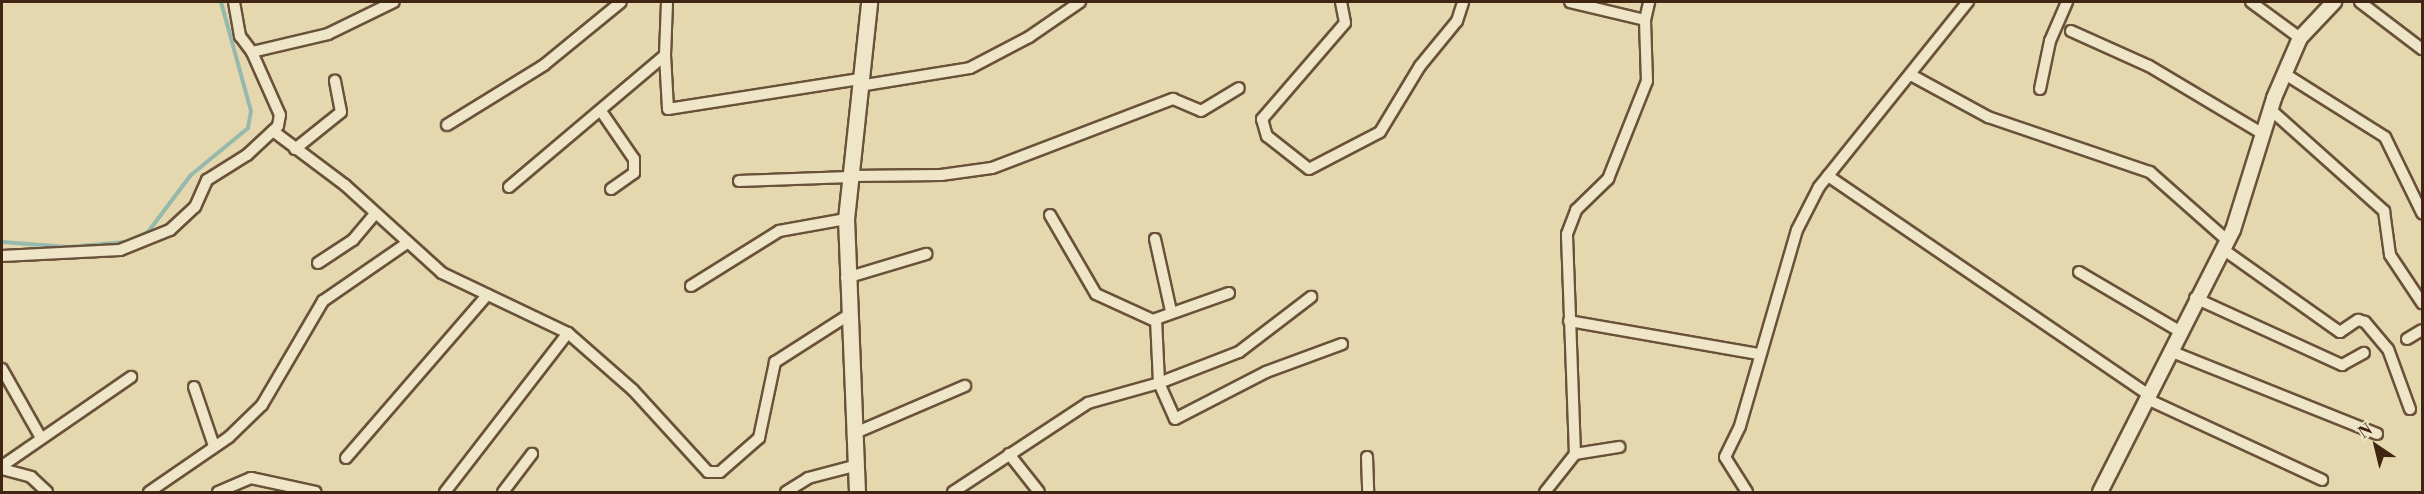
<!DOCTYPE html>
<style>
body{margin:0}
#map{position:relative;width:2424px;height:494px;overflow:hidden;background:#e6d8ae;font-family:"Libre Bodoni",serif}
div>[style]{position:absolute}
.stream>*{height:4px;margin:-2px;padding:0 2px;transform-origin:2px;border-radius:2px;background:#96b9ad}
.roads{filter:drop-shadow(2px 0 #6a523a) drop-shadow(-2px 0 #6a523a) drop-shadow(0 2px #6a523a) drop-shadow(0 -2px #6a523a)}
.minor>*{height:10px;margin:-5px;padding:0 5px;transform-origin:5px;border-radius:5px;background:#efe6ca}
.tertiary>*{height:14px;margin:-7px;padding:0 7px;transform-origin:7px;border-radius:7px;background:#efe6ca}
.secondary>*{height:15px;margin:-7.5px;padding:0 7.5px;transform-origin:7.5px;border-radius:7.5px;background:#efe6ca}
span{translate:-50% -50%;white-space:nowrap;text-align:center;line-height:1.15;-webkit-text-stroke:5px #efe6ca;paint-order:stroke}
.frame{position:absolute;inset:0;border:3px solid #402513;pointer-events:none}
.north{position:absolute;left:2346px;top:416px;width:60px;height:60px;-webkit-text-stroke:4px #efe6ca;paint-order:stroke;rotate:325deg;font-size:16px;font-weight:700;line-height:24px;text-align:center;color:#402513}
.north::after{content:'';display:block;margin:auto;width:21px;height:27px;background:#402513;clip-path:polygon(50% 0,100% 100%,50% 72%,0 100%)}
</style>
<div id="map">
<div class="stream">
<i style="left:2px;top:242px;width:66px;rotate:4.3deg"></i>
<i style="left:68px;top:247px;width:58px;rotate:-4.9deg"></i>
<i style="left:126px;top:242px;width:24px;rotate:-24deg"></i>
<i style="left:148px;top:232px;width:71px;rotate:-53deg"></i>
<i style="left:191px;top:175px;width:74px;rotate:-39.5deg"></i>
<i style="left:248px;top:128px;width:17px;rotate:-80deg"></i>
<i style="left:251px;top:111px;width:113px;rotate:-105.4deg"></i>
</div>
<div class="roads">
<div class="minor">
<i style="left:234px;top:2px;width:35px;rotate:80deg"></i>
<i style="left:240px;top:36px;width:20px;rotate:53deg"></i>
<i style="left:1341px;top:2px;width:21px;rotate:79deg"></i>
<i style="left:1345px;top:23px;width:127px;rotate:130.8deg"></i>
<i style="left:1262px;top:119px;width:18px;rotate:74deg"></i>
<i style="left:1267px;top:136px;width:53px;rotate:38.2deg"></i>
<i style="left:1309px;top:169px;width:80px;rotate:-27.5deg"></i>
<i style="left:1380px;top:132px;width:77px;rotate:-58.8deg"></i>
<i style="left:1420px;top:66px;width:58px;rotate:-50.6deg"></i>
<i style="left:1457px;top:21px;width:20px;rotate:-72deg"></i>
<i style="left:2251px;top:2px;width:61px;rotate:36.3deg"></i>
<i style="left:2360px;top:2px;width:78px;rotate:37.2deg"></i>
<i style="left:1645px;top:20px;width:18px;rotate:-77deg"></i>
<i style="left:2071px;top:31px;width:85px;rotate:24.2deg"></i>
<i style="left:2149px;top:66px;width:133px;rotate:30.8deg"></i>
<i style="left:665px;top:55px;width:54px;rotate:86.8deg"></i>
<i style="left:668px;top:109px;width:194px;rotate:-8.9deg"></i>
<i style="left:2285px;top:74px;width:118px;rotate:32.2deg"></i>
<i style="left:2385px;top:137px;width:85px;rotate:64deg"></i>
<i style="left:1911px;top:75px;width:88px;rotate:28.6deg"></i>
<i style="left:1988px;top:117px;width:171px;rotate:18.8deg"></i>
<i style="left:2150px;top:172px;width:104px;rotate:41.5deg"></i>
<i style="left:859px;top:86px;width:112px;rotate:-9.2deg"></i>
<i style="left:970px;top:68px;width:67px;rotate:-27.7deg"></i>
<i style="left:1029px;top:37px;width:62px;rotate:-34.5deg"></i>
<i style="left:2040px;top:89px;width:49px;rotate:-78.2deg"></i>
<i style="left:2050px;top:41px;width:43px;rotate:-66.4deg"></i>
<i style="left:2271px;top:110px;width:152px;rotate:41.8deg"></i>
<i style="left:2384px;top:211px;width:44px;rotate:82.2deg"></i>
<i style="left:2390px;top:255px;width:58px;rotate:56.3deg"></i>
<i style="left:601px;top:111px;width:58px;rotate:55.5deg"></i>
<i style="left:634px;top:159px;width:14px;rotate:90deg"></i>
<i style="left:634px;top:173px;width:28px;rotate:145deg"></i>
<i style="left:447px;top:125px;width:114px;rotate:-31.7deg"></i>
<i style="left:544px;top:65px;width:99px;rotate:-39.3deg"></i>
<i style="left:273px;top:131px;width:90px;rotate:36.9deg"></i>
<i style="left:345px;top:185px;width:131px;rotate:42.2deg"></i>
<i style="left:442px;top:273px;width:140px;rotate:25.5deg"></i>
<i style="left:568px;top:333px;width:86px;rotate:41.2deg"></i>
<i style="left:633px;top:390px;width:111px;rotate:47.6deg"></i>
<i style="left:708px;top:472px;width:12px"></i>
<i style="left:720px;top:472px;width:52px;rotate:-41.1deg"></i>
<i style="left:759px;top:438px;width:78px;rotate:-78.1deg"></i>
<i style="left:775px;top:362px;width:85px;rotate:-32.6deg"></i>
<i style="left:295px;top:149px;width:59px;rotate:-38.8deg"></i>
<i style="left:341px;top:112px;width:32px;rotate:-101deg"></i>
<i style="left:850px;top:176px;width:91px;rotate:-0.6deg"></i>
<i style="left:941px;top:175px;width:51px;rotate:-7.8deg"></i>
<i style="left:992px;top:168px;width:194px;rotate:-20.9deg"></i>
<i style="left:1173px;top:99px;width:30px;rotate:23deg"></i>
<i style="left:1201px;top:111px;width:44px;rotate:-31.2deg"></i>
<i style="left:1828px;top:176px;width:389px;rotate:34.3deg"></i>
<i style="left:739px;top:181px;width:111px;rotate:-2.1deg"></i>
<i style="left:509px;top:187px;width:204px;rotate:-40.2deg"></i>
<i style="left:665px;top:55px;width:53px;rotate:-87.8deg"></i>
<i style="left:1050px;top:215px;width:91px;rotate:59.8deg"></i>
<i style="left:1096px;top:294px;width:65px;rotate:24.6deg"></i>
<i style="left:1155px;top:239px;width:74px;rotate:77.5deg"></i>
<i style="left:2224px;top:250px;width:142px;rotate:35.3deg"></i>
<i style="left:2340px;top:332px;width:22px;rotate:-34deg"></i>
<i style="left:2358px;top:320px;width:7px;rotate:16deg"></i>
<i style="left:2365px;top:322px;width:35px;rotate:50deg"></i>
<i style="left:2388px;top:349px;width:64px;rotate:69.9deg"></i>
<i style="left:2px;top:256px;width:118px;rotate:-2.9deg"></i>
<i style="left:120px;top:250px;width:54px;rotate:-21.8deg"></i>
<i style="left:170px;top:230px;width:34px;rotate:-43deg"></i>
<i style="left:195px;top:207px;width:30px;rotate:-66deg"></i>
<i style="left:207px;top:180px;width:47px;rotate:-32deg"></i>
<i style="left:247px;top:155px;width:42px;rotate:-43.1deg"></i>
<i style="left:278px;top:126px;width:11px;rotate:-80deg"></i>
<i style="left:280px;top:115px;width:69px;rotate:-114deg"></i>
<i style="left:252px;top:52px;width:78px;rotate:-13.3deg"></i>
<i style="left:328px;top:34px;width:73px;rotate:-25.9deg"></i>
<i style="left:318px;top:263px;width:42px;rotate:-33.3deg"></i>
<i style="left:353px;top:240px;width:34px;rotate:-50deg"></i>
<i style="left:2079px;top:272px;width:116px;rotate:30.5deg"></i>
<i style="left:846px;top:278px;width:84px;rotate:-16.7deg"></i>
<i style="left:691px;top:286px;width:104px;rotate:-32deg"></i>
<i style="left:779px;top:231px;width:68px;rotate:-10.2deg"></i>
<i style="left:1229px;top:293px;width:77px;rotate:160.4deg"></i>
<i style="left:1156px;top:319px;width:64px;rotate:87.3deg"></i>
<i style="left:1159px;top:383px;width:86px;rotate:-21.2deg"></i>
<i style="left:1239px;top:352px;width:91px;rotate:-37.4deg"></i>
<i style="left:2195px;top:298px;width:162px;rotate:24.5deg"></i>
<i style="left:2342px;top:365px;width:25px;rotate:-29deg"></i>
<i style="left:1569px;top:321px;width:193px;rotate:9.9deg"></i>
<i style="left:2407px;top:339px;width:17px;rotate:-31deg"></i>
<i style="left:2170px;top:351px;width:223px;rotate:21.8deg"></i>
<i style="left:2px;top:369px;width:79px;rotate:60.5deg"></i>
<i style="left:194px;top:387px;width:62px;rotate:71.3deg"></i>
<i style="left:2147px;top:399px;width:193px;rotate:24.8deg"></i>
<i style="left:853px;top:434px;width:122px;rotate:-23.2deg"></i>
<i style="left:1009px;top:454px;width:48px;rotate:51.7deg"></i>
<i style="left:1575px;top:454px;width:45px;rotate:-9deg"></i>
<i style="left:1367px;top:457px;width:35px;rotate:88deg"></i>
<i style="left:346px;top:458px;width:216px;rotate:-49.1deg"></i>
<i style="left:2px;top:466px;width:157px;rotate:-34.6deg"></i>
<i style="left:2px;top:469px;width:30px;rotate:15deg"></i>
<i style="left:31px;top:477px;width:22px;rotate:43deg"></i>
<i style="left:149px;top:492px;width:97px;rotate:-34.5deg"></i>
<i style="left:229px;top:437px;width:46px;rotate:-44.1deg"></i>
<i style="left:262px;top:405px;width:121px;rotate:-59.6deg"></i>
<i style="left:323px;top:301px;width:102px;rotate:-34.6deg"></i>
<i style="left:218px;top:492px;width:36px;rotate:-23deg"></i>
<i style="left:251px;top:478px;width:66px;rotate:12.2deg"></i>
<i style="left:445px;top:492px;width:201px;rotate:-52.3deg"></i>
<i style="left:503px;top:492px;width:48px;rotate:-52.7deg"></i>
<i style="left:786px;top:492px;width:26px;rotate:-32deg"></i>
<i style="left:808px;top:478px;width:48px;rotate:-14.6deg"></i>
<i style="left:953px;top:492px;width:162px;rotate:-33.4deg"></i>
<i style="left:1088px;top:403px;width:74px;rotate:-15.7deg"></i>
<i style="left:1159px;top:383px;width:39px;rotate:66deg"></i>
<i style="left:1175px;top:419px;width:102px;rotate:-27.3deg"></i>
<i style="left:1266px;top:372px;width:81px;rotate:-20.2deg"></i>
<i style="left:1545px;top:492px;width:48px;rotate:-51.7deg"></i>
<i style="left:1575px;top:454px;width:220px;rotate:-92.1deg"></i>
<i style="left:1567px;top:234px;width:26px;rotate:-69deg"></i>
<i style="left:1576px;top:210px;width:45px;rotate:-44.1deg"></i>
<i style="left:1608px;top:179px;width:105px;rotate:-68.3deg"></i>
<i style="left:1647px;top:81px;width:61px;rotate:-91.9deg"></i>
<i style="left:1645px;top:20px;width:77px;rotate:-166.5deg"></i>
<i style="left:1747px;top:492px;width:41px;rotate:-122.2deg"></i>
<i style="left:1725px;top:457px;width:34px;rotate:-64deg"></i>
<i style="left:1740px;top:426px;width:204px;rotate:-73.8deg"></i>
<i style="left:1797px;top:230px;width:48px;rotate:-62.9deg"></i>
<i style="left:1819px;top:187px;width:238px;rotate:-51.2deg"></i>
</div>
<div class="tertiary">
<i style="left:2100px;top:492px;width:294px;rotate:-63.1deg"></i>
<i style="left:2233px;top:230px;width:138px;rotate:-72.7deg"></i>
<i style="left:2274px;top:98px;width:65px;rotate:-66.6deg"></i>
<i style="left:2300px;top:38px;width:50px;rotate:-46.6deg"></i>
</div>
<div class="secondary">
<i style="left:857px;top:492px;width:273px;rotate:-92.3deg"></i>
<i style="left:846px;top:219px;width:218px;rotate:-83.9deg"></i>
</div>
</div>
<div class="frame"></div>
<div class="north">N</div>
</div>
